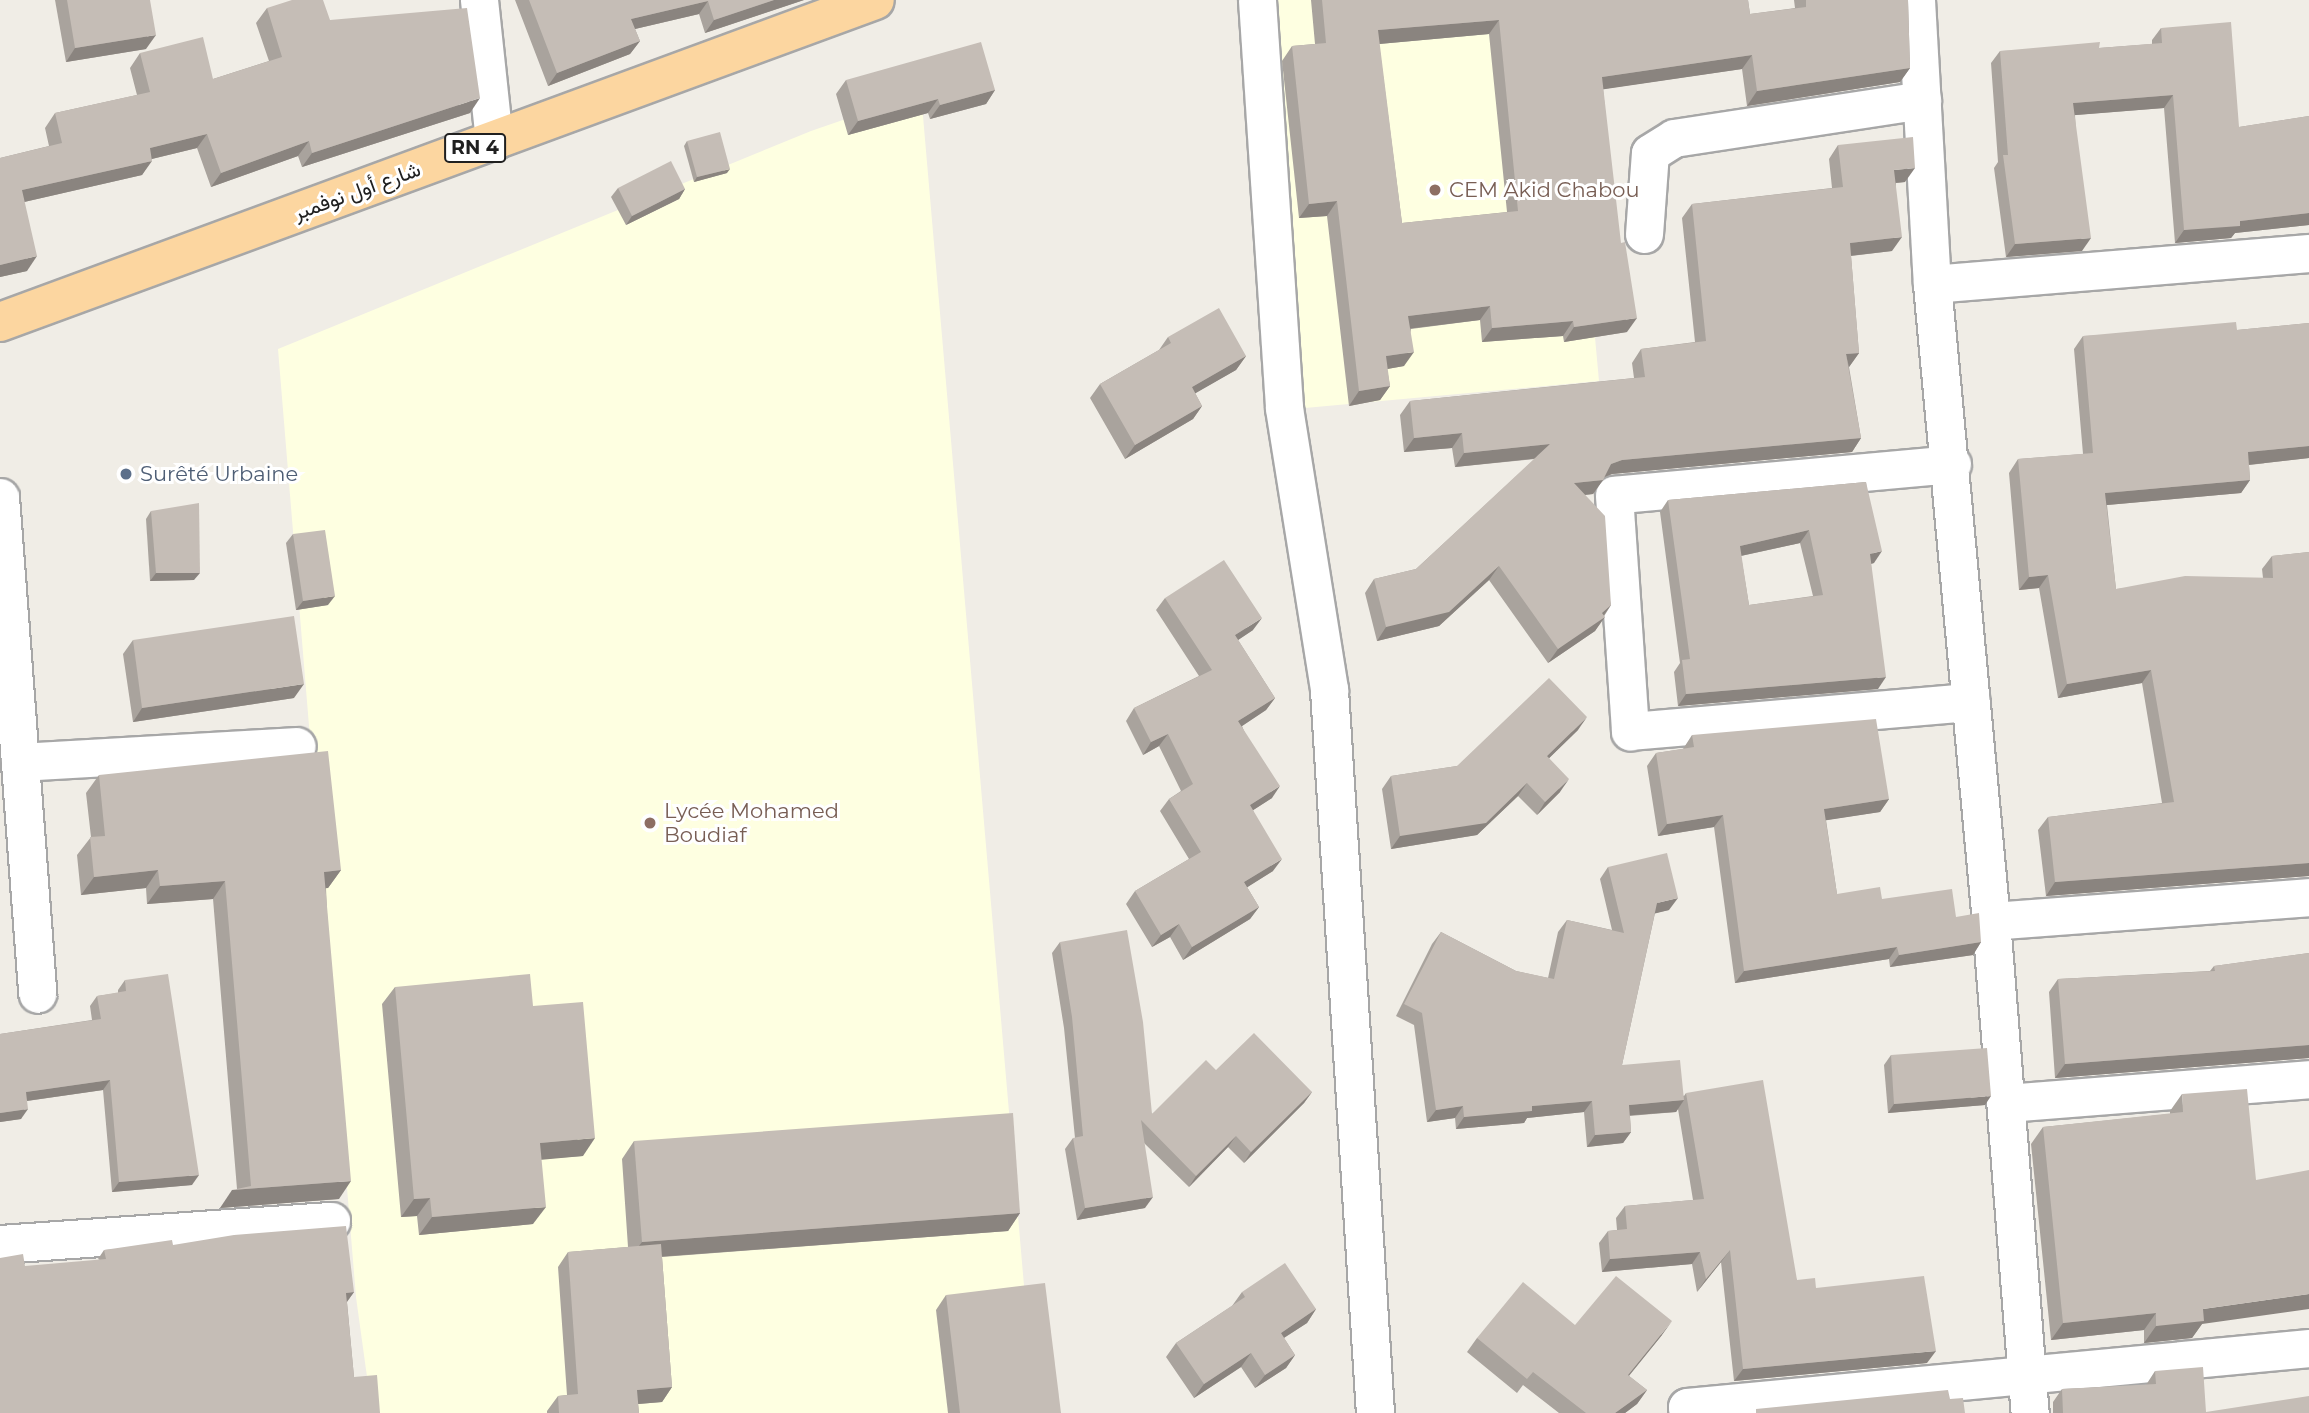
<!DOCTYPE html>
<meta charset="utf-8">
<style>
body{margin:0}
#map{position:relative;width:2309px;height:1413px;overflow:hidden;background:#f0ede6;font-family:Montserrat,Vazirmatn,sans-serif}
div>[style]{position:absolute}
.education>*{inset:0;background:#feffe1}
.roads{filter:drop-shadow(2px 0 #a7a7a7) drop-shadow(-2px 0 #a7a7a7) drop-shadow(0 2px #a7a7a7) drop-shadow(0 -2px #a7a7a7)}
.street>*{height:37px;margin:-18.5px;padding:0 18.5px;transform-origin:18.5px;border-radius:18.5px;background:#fff}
.primary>*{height:38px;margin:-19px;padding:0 19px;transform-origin:19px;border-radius:19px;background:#fcd6a0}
.wall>*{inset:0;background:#a9a39d}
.shaded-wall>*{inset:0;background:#8a847f}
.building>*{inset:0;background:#c5bdb6}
.dots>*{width:19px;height:19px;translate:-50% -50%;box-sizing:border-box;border:4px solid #fff;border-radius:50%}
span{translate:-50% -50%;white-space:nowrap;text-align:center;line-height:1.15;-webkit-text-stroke:6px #fff;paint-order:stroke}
.shield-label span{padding:2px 5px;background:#fff;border:2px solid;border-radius:5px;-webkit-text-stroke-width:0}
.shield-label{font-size:19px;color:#202020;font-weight:700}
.education-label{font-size:21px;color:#785e54}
.left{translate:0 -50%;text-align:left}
.street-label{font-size:21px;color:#202020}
.service-label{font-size:21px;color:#4e5e75}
</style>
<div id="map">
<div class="education">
<i style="clip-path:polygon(1275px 0,1564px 0,1599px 381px,1305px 408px)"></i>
<i style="clip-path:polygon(921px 93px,1035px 1413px,372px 1413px,356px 1297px,278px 349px,811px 131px)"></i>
</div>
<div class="roads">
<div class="street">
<i style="left:479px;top:0;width:142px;rotate:83.9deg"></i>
<i style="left:1257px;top:0;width:409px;rotate:86.2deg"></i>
<i style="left:1284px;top:408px;width:286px;rotate:80.9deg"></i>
<i style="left:1329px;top:690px;width:724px;rotate:86.36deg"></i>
<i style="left:1916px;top:0;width:284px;rotate:86.8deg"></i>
<i style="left:1932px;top:284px;width:640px;rotate:84.71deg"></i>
<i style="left:1991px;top:921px;width:494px;rotate:85.5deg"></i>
<i style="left:1644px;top:234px;width:81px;rotate:-85.8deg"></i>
<i style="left:1650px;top:153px;width:28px;rotate:-32deg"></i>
<i style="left:1674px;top:138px;width:251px;rotate:-8.7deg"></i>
<i style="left:1932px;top:284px;width:378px;rotate:-4.7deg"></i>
<i style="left:1952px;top:464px;width:339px;rotate:174.8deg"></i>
<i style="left:1614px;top:495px;width:237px;rotate:86.1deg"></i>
<i style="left:1630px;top:731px;width:342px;rotate:-4.9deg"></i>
<i style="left:0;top:497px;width:498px;rotate:85.7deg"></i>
<i style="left:20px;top:762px;width:277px;rotate:-3.3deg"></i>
<i style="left:1991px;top:921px;width:319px;rotate:-4.3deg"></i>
<i style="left:2006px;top:1103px;width:304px;rotate:-4.5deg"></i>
<i style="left:0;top:1244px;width:332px;rotate:-4deg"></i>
<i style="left:1688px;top:1413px;width:6px;rotate:-99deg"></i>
<i style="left:1687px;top:1407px;width:625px;rotate:-5.42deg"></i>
</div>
<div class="primary">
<i style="left:0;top:322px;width:932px;rotate:-20.2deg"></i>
</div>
</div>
<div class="wall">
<i style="clip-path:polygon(55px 0,150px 0,146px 49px,66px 62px)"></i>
<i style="clip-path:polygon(515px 0,804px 0,705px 33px,699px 14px,635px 29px,640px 41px,630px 54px,548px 86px)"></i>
<i style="clip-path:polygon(evenodd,1311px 0,1748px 0,1750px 14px,1795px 8px,1794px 0,1908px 0,1910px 68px,1900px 82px,1747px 106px,1742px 69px,1603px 89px,1627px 332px,1564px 342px,1563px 336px,1482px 342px,1480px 320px,1411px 329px,1404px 366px,1387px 369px,1390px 386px,1380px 400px,1349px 406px,1327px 216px,1299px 218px,1282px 61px,1292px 46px,1315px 44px,1311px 0,1489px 34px,1507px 212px,1402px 223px,1379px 44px,1489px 34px)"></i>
<i style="clip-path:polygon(267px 8px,330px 20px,470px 113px,302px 167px,298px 156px,211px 187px,197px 148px,152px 159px,142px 175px,24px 202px,27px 271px,0 277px,0 158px,49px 146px,45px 128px,55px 113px,137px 95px,130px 68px,140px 53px,213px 79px,269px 61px,256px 23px)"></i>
<i style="clip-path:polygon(2161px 28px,2239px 127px,2309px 116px,2309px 225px,2235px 233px,2231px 238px,2175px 243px,2164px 108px,2075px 115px,2082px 251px,2006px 257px,1994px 168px,1998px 162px,1991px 63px,2000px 51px,2099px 48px,2152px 44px,2152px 40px)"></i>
<i style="clip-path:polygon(846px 80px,995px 90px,986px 104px,930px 119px,928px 113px,848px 135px,836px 94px)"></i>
<i style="clip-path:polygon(687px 141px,727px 173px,694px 182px,684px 146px)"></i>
<i style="clip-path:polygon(1838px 145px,1905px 182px,1896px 183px,1892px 251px,1851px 256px,1859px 353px,1849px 367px,1861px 438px,1852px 452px,1612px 474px,1605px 477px,1593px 494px,1585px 495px,1611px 605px,1595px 631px,1548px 663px,1489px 580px,1439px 626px,1377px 641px,1365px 593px,1374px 579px,1416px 569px,1535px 459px,1455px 467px,1452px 448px,1404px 452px,1400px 415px,1410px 401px,1634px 378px,1632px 363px,1641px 349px,1695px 342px,1682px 218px,1692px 204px,1832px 188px,1829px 159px)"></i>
<i style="clip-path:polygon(618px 188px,685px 189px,679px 199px,626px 225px,611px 197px)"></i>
<i style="clip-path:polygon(2309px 323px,2309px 458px,2249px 465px,2250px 480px,2241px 493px,2107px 505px,2116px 589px,2263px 578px,2262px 569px,2272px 556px,2309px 552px,2309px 876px,2046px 896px,2038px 830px,2048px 817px,2162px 803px,2142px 683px,2058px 698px,2039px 588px,2019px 590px,2009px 473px,2018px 459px,2083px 454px,2074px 349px,2083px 336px,2237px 330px)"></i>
<i style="clip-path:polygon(1168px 337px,1246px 356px,1236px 370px,1195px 393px,1202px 406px,1193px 419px,1125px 459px,1090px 398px,1100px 384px,1159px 350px)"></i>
<i style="clip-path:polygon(evenodd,1866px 482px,1874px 563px,1871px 564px,1878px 689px,1678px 706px,1674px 672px,1680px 663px,1660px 512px,1668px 500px,1866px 482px,1800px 543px,1813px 596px,1749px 605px,1741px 556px,1800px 543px)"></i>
<i style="clip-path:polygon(151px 511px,194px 580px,150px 581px,146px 519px)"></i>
<i style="clip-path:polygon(293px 534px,328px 605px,296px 610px,286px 543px)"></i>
<i style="clip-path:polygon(1165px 598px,1253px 630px,1238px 640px,1275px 698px,1266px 710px,1242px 726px,1272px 798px,1253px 810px,1273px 871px,1247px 887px,1259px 907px,1250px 919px,1183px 960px,1170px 937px,1152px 947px,1126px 904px,1135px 891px,1189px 859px,1160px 811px,1169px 799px,1181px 791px,1159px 746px,1143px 755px,1126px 721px,1134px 708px,1199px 676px,1156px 610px)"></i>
<i style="clip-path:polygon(133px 640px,294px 698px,133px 722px,123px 654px)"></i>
<i style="clip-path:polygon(1578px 730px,1549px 758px,1560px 792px,1537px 815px,1518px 796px,1477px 835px,1391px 849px,1382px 789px,1391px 776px,1457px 766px)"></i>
<i style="clip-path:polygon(1692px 735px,1889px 799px,1880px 812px,1826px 820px,1837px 894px,1882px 899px,1956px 917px,1981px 942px,1973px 955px,1890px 967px,1889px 959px,1735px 983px,1714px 827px,1658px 836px,1647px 766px,1656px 753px,1683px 749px)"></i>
<i style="clip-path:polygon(99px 775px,341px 870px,328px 888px,326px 888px,339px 1199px,220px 1208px,237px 1189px,213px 899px,147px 904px,146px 888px,81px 895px,77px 855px,91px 837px,86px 793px)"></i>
<i style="clip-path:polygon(1608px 867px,1669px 910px,1655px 913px,1622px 1065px,1684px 1096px,1686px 1093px,1797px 1280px,1816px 1288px,1927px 1363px,1734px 1381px,1721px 1262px,1697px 1292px,1692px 1264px,1602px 1272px,1599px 1243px,1608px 1231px,1617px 1230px,1616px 1218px,1625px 1206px,1693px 1200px,1678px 1109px,1676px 1112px,1630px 1116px,1631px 1132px,1623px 1143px,1587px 1147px,1584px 1112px,1527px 1118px,1524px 1123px,1456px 1129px,1455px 1118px,1427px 1122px,1414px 1025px,1396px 1016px,1432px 944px,1441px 932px,1516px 971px,1548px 978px,1558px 932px,1567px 920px,1612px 930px,1600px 879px)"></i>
<i style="clip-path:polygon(1060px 942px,1152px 1114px,1216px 1070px,1312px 1092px,1304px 1103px,1244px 1163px,1228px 1147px,1189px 1187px,1144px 1143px,1145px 1208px,1077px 1220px,1065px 1149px,1073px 1138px,1075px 1138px,1064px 1028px,1052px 953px)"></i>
<i style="clip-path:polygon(2309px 953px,2309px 1058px,2055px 1078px,2049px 992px,2058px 979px,2210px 971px,2214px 966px)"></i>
<i style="clip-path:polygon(125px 980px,192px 1185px,112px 1192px,103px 1090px,27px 1101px,21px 1119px,0 1122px,0 1034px,92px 1020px,90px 1006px,97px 996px,118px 993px,118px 990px)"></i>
<i style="clip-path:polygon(395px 987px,533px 1006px,583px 1156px,541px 1159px,533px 1224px,419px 1235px,417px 1216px,401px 1217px,382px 1004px)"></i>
<i style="clip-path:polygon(1891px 1055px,1985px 1105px,1888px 1113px,1884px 1065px)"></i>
<i style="clip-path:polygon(2182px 1094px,2202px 1324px,2192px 1338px,2144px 1343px,2144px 1330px,2051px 1340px,2031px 1144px,2043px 1127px,2170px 1114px,2170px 1111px)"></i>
<i style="clip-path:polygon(634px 1141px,1020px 1213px,1008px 1231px,662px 1257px,672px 1387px,662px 1402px,638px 1404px,639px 1413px,547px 1413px,547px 1411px,558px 1396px,567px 1395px,558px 1267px,568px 1252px,628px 1247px,622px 1159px)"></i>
<i style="clip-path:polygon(173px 1245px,354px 1292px,347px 1302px,354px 1377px,380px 1413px,98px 1259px,104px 1250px)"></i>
<i style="clip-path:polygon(1242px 1292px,1316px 1309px,1307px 1323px,1284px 1338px,1295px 1355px,1286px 1368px,1255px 1388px,1241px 1367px,1194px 1398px,1166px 1357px,1176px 1343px,1232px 1306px)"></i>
<i style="clip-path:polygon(946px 1295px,1061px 1413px,948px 1413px,936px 1310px)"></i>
<i style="clip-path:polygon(1575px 1325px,1662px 1335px,1629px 1376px,1647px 1390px,1637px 1404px,1625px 1413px,1559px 1413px,1523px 1385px,1517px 1393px,1467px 1352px,1477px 1338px)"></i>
<i style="clip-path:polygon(2155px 1371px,2206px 1412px,2309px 1413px,2053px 1413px,2053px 1402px,2062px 1389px,2146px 1385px)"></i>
</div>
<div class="shaded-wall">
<i style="clip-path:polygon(774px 0,804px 0,705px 33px,714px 20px)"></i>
<i style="clip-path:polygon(708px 1px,699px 14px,622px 32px,631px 19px)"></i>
<i style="clip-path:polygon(1499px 20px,1489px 34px,1368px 45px,1378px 30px)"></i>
<i style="clip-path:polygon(156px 35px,146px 49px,66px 62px,75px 48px)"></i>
<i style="clip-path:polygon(640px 41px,630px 54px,548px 86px,557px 73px)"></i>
<i style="clip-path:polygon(1752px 55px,1742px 69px,1592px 91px,1602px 77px)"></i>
<i style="clip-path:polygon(1910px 68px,1900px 82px,1747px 106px,1757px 91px)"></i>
<i style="clip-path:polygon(995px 90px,986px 104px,930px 119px,940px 105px)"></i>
<i style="clip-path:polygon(2173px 95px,2164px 108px,2064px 116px,2073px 103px)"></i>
<i style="clip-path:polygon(480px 98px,470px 113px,302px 167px,312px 153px)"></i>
<i style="clip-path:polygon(938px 99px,928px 113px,848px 135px,858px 121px)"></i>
<i style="clip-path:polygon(207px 134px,197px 148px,139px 162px,150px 148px)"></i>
<i style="clip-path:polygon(309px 141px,298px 156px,211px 187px,221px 173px)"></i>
<i style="clip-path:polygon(152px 161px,142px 175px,11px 205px,22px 190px)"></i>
<i style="clip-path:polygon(1915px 168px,1905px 182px,1884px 184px,1894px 170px)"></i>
<i style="clip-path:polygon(730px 169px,727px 173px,694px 182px,697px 177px)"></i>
<i style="clip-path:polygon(685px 189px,679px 199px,626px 225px,632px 216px)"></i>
<i style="clip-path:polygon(1337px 201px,1327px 216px,1299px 218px,1309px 204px)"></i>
<i style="clip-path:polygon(2309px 213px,2309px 225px,2235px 233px,2231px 238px,2175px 243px,2184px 230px,2240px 221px)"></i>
<i style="clip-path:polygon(1902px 237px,1892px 251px,1840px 257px,1850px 243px)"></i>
<i style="clip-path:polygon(2091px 238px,2082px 251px,2006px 257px,2015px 244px)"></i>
<i style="clip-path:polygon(37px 256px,27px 271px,0 277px,0 265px)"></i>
<i style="clip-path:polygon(1490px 306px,1480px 320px,1398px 330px,1408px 316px)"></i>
<i style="clip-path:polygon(1637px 318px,1627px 332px,1564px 342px,1574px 327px)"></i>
<i style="clip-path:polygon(1573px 321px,1563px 336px,1482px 342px,1492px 328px)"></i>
<i style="clip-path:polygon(1414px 352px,1404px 366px,1376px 371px,1386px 356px)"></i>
<i style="clip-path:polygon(1859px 353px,1849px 367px,1846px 354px)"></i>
<i style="clip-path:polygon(1246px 356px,1236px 370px,1182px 401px,1192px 387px)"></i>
<i style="clip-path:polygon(1390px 386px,1380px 400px,1349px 406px,1359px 391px)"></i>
<i style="clip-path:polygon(1202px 406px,1193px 419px,1125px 459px,1135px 445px)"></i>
<i style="clip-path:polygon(1462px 433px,1452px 448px,1404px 452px,1414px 438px)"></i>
<i style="clip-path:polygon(1861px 438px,1852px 452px,1612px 474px,1602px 478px,1611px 464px,1622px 460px)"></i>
<i style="clip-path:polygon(1550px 444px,1541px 458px,1455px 467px,1464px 453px)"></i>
<i style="clip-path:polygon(2309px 446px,2309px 458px,2238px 466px,2248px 452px)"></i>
<i style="clip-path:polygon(1603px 480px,1593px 494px,1564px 497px,1574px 483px)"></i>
<i style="clip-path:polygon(2250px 480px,2241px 493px,2096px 506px,2105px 493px)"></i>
<i style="clip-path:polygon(1809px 530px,1800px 543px,1731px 558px,1740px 546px)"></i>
<i style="clip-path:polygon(1882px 551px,1874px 563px,1862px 566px,1870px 554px)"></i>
<i style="clip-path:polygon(1499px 566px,1489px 580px,1439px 626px,1377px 641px,1386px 627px)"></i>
<i style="clip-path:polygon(156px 573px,200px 573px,194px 580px,150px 581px)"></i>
<i style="clip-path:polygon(2048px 575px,2039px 588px,2019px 590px,2029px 577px)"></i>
<i style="clip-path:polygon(335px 596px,328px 605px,296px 610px,303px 601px)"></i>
<i style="clip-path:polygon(1611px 605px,1601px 619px,1605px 617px,1595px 631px,1548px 663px,1558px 649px)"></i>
<i style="clip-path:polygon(1262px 618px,1253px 630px,1226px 648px,1235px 635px)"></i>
<i style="clip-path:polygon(2151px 670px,2142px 683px,2058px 698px,2067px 684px)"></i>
<i style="clip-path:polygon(1886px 677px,1878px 689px,1678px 706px,1686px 694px)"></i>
<i style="clip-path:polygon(304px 684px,294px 698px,133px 722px,142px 708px)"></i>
<i style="clip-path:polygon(1275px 698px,1266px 710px,1230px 734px,1238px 721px)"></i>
<i style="clip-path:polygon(1587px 717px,1578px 730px,1538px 769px,1547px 756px)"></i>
<i style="clip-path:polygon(1168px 734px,1159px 746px,1143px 755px,1151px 742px)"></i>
<i style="clip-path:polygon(1569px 779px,1560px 792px,1537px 815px,1545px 802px)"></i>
<i style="clip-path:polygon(1527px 783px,1518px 796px,1477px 835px,1391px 849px,1400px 836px)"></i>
<i style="clip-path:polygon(1280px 786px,1272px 798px,1241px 818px,1250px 805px)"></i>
<i style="clip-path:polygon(1889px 799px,1880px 812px,1815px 822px,1824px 809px)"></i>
<i style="clip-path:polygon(1723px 815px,1714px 827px,1658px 836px,1667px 824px)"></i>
<i style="clip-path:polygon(1282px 859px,1273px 871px,1235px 895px,1244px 882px)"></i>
<i style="clip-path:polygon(2309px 863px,2309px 876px,2046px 896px,2055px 882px)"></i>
<i style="clip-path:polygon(158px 870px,146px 888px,81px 895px,94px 877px)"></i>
<i style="clip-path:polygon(341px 870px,328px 888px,312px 890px,324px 872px)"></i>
<i style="clip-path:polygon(225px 881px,213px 899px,147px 904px,160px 886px)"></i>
<i style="clip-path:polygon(1678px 898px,1669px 910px,1649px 915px,1657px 903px)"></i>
<i style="clip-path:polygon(1259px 907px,1250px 919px,1183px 960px,1192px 947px)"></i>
<i style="clip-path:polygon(1179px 924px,1170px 937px,1152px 947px,1161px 935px)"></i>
<i style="clip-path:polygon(1981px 942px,1973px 955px,1890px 967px,1899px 955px)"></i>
<i style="clip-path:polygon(1897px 947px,1889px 959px,1735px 983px,1744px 971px)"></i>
<i style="clip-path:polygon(2309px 1045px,2309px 1058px,2055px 1078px,2065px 1064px)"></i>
<i style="clip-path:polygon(110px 1080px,103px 1090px,19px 1102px,26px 1092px)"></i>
<i style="clip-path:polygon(1312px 1092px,1304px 1103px,1244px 1163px,1251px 1152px)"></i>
<i style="clip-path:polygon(1991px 1096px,1985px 1105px,1888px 1113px,1894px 1104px)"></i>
<i style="clip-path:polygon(1684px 1100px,1676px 1112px,1620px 1116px,1629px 1105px)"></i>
<i style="clip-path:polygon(1592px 1101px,1584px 1112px,1527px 1118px,1524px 1123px,1456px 1129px,1464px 1117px,1532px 1106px)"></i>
<i style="clip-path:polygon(1463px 1106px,1455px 1118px,1427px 1122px,1436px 1110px)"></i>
<i style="clip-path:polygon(28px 1109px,21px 1119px,0 1122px,0 1113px)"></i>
<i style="clip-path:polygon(1631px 1132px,1623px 1143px,1587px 1147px,1595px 1135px)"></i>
<i style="clip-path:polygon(1236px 1136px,1228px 1147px,1189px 1187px,1196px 1176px)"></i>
<i style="clip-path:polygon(595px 1138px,583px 1156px,528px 1161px,540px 1143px)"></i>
<i style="clip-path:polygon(199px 1175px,192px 1185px,112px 1192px,119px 1182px)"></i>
<i style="clip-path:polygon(351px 1181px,339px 1199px,220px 1208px,232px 1190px)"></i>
<i style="clip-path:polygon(1153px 1197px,1145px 1208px,1077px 1220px,1085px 1208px)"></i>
<i style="clip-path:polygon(430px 1198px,417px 1216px,401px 1217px,414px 1199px)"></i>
<i style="clip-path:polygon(546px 1207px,533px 1224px,419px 1235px,432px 1217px)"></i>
<i style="clip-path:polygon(1020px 1213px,1008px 1231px,629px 1259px,642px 1242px)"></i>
<i style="clip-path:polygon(1730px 1250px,1721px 1262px,1697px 1292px,1706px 1279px)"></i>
<i style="clip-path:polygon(1700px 1252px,1692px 1264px,1602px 1272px,1610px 1259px)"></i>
<i style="clip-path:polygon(354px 1292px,343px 1307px,346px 1293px)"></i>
<i style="clip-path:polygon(2309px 1294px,2309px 1309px,2202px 1324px,2192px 1338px,2144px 1343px,2156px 1326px,2203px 1309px)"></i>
<i style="clip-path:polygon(1316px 1309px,1307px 1323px,1271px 1346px,1281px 1333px)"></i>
<i style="clip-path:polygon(2156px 1313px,2144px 1330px,2051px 1340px,2063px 1323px)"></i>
<i style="clip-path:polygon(1672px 1321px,1662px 1335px,1618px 1389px,1628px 1375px)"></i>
<i style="clip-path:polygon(1936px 1351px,1927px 1363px,1734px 1381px,1743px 1369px)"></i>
<i style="clip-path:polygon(1251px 1353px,1241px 1367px,1194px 1398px,1204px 1384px)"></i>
<i style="clip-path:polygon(1295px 1355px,1286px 1368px,1255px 1388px,1265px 1375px)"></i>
<i style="clip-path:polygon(672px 1387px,662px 1402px,626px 1405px,637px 1390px)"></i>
<i style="clip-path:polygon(1647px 1390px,1637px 1404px,1625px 1413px,1615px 1413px)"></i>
</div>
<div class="building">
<i style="clip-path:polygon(67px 0,150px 0,156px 35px,75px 48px)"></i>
<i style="clip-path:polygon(292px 0,323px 0,330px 20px,467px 8px,480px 98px,312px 153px,309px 141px,221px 173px,207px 134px,150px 148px,152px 161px,22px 190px,37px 256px,0 265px,0 158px,62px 143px,55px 113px,150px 92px,140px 53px,203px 37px,213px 79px,282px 57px,267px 8px)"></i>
<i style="clip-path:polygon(529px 0,774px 0,714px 20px,708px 1px,631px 19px,640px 41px,557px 73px)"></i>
<i style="clip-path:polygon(evenodd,1322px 0,1748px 0,1750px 14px,1806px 7px,1806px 0,1908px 0,1910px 68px,1757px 91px,1752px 55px,1602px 77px,1621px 243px,1625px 242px,1637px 318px,1574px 327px,1573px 321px,1492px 328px,1490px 306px,1408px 316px,1414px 352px,1386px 356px,1390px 386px,1359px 391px,1337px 201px,1309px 204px,1292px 46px,1326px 43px,1322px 0,1499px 20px,1518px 211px,1402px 223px,1378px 30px,1499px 20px)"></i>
<i style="clip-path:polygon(2231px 22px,2239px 127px,2309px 116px,2309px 213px,2240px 221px,2240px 226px,2184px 230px,2173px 95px,2073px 103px,2091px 238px,2015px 244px,2003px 155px,2008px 155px,2000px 51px,2100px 42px,2099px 48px,2162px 43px,2161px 28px)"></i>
<i style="clip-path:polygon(981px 42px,995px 90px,940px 105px,938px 99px,858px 121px,846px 80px)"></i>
<i style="clip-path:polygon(720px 132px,730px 169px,697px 177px,687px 141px)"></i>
<i style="clip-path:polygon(1913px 137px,1915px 168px,1894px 170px,1902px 237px,1850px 243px,1859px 353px,1846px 354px,1861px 438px,1622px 460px,1611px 464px,1603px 480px,1574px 483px,1605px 516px,1611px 605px,1602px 613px,1605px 617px,1558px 649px,1499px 566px,1449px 612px,1386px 627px,1374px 579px,1416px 569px,1550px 444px,1464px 453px,1462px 433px,1414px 438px,1410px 401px,1645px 377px,1641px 349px,1706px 341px,1692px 204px,1843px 187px,1838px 145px)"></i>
<i style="clip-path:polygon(671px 161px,685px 189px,632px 216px,618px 188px)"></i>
<i style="clip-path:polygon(1219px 308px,1246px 356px,1192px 387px,1202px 406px,1135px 445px,1100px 384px,1171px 343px,1168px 337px)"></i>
<i style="clip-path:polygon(2236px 322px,2237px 330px,2309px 323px,2309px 446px,2248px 452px,2250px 480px,2105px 493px,2116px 589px,2185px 576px,2273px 578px,2272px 556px,2309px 552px,2309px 863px,2055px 882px,2048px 817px,2174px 802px,2151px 670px,2067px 684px,2048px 575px,2029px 577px,2018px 459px,2093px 453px,2083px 336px)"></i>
<i style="clip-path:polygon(evenodd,1866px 482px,1882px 551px,1870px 554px,1886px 677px,1686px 694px,1682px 660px,1690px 659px,1668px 500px,1866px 482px,1809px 530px,1823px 595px,1749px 605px,1740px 546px,1809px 530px)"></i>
<i style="clip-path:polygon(199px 503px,200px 573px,156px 573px,151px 511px)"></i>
<i style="clip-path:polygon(325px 530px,335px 596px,303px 601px,293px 534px)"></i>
<i style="clip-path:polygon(1224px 560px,1262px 618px,1235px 635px,1275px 698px,1238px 721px,1280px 786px,1250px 805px,1282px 859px,1244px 882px,1259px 907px,1192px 947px,1179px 924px,1161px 935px,1135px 891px,1201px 852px,1169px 799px,1193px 784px,1168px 734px,1151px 742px,1134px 708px,1212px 670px,1165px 598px)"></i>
<i style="clip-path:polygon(294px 616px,304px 684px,142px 708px,133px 640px)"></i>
<i style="clip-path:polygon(1549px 678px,1587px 717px,1547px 756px,1569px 779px,1545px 802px,1527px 783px,1486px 823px,1400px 836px,1391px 776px,1457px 766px)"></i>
<i style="clip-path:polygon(1876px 719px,1889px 799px,1824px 809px,1837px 894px,1880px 887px,1882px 899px,1952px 889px,1956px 917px,1979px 913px,1981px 942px,1899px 955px,1897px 947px,1744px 971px,1723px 815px,1667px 824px,1656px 753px,1694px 747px,1692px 735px)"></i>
<i style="clip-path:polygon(328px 751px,341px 870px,324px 872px,351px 1181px,232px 1190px,251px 1186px,225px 881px,160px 886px,158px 870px,94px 877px,90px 837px,105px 836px,99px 775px)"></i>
<i style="clip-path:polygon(1667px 853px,1678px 898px,1657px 903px,1622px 1065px,1680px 1060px,1684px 1100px,1629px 1105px,1631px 1132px,1595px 1135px,1592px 1101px,1532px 1106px,1532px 1111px,1464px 1117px,1463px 1106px,1436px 1110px,1422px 1013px,1404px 1004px,1441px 932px,1516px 971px,1554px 979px,1567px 920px,1624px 933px,1608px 867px)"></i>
<i style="clip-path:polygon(1127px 930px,1143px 1022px,1152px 1114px,1206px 1060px,1216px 1070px,1254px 1033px,1312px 1092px,1251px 1152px,1236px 1136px,1196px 1176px,1141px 1120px,1153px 1197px,1085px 1208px,1073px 1138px,1083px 1136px,1072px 1017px,1060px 942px)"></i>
<i style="clip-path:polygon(2309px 953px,2309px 1045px,2065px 1064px,2058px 979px,2215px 971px,2214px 966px)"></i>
<i style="clip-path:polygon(168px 974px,199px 1175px,119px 1182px,110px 1080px,26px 1092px,28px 1109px,0 1113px,0 1034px,101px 1019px,97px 996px,126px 991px,125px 980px)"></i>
<i style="clip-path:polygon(530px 974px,533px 1006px,583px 1002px,595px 1138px,540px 1143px,546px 1207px,432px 1217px,430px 1198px,414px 1199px,395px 987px)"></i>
<i style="clip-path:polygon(1987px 1048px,1991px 1096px,1894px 1104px,1891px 1055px)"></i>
<i style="clip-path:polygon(1763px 1080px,1797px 1280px,1815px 1278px,1816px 1288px,1924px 1276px,1936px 1351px,1743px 1369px,1730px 1250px,1706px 1279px,1700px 1252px,1610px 1259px,1608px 1231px,1627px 1229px,1625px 1206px,1704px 1199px,1686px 1093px)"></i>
<i style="clip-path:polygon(2247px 1089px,2256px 1180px,2309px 1170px,2309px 1294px,2203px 1309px,2204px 1321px,2156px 1326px,2156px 1313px,2063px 1323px,2043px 1127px,2183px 1112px,2182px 1094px)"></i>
<i style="clip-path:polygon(1013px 1113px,1020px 1213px,642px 1242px,634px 1141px)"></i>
<i style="clip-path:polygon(346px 1226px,354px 1292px,346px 1293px,354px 1377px,377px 1375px,380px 1413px,0 1413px,0 1258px,23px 1254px,25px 1266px,106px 1259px,104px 1250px,172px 1240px,173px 1245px,234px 1235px)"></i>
<i style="clip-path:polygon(661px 1244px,672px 1387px,637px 1390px,639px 1413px,559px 1413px,558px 1396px,578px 1394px,568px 1252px)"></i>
<i style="clip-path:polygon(1285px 1263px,1316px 1309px,1281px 1333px,1295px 1355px,1265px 1375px,1251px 1353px,1204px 1384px,1176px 1343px,1245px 1297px,1242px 1292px)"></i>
<i style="clip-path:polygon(1616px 1276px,1672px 1321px,1628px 1375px,1647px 1390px,1615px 1413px,1586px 1413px,1533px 1372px,1527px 1379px,1477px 1338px,1523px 1282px,1575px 1325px)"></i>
<i style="clip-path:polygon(1045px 1283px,1061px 1413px,960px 1413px,946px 1295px)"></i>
<i style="clip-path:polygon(2203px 1367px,2206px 1412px,2309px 1396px,2309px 1413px,2063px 1413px,2062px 1389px,2156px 1384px,2155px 1371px)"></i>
<i style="clip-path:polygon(1948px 1390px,1950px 1399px,1963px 1398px,1965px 1413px,1756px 1413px,1756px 1409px)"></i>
</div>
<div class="dots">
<i style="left:1435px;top:190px;background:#8d6e63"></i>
<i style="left:126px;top:474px;background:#5c6f8a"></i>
<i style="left:650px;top:823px;background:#8d6e63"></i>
</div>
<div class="shield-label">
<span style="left:475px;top:148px">RN 4</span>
</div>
<div class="education-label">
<span class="left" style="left:1449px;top:190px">CEM Akid Chabou</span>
<span class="left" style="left:664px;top:823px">Lycée Mohamed<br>Boudiaf</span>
</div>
<div class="street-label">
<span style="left:357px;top:191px;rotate:-20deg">شارع أول نوفمبر</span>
</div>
<div class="service-label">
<span class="left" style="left:140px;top:474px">Surêté Urbaine</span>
</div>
</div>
